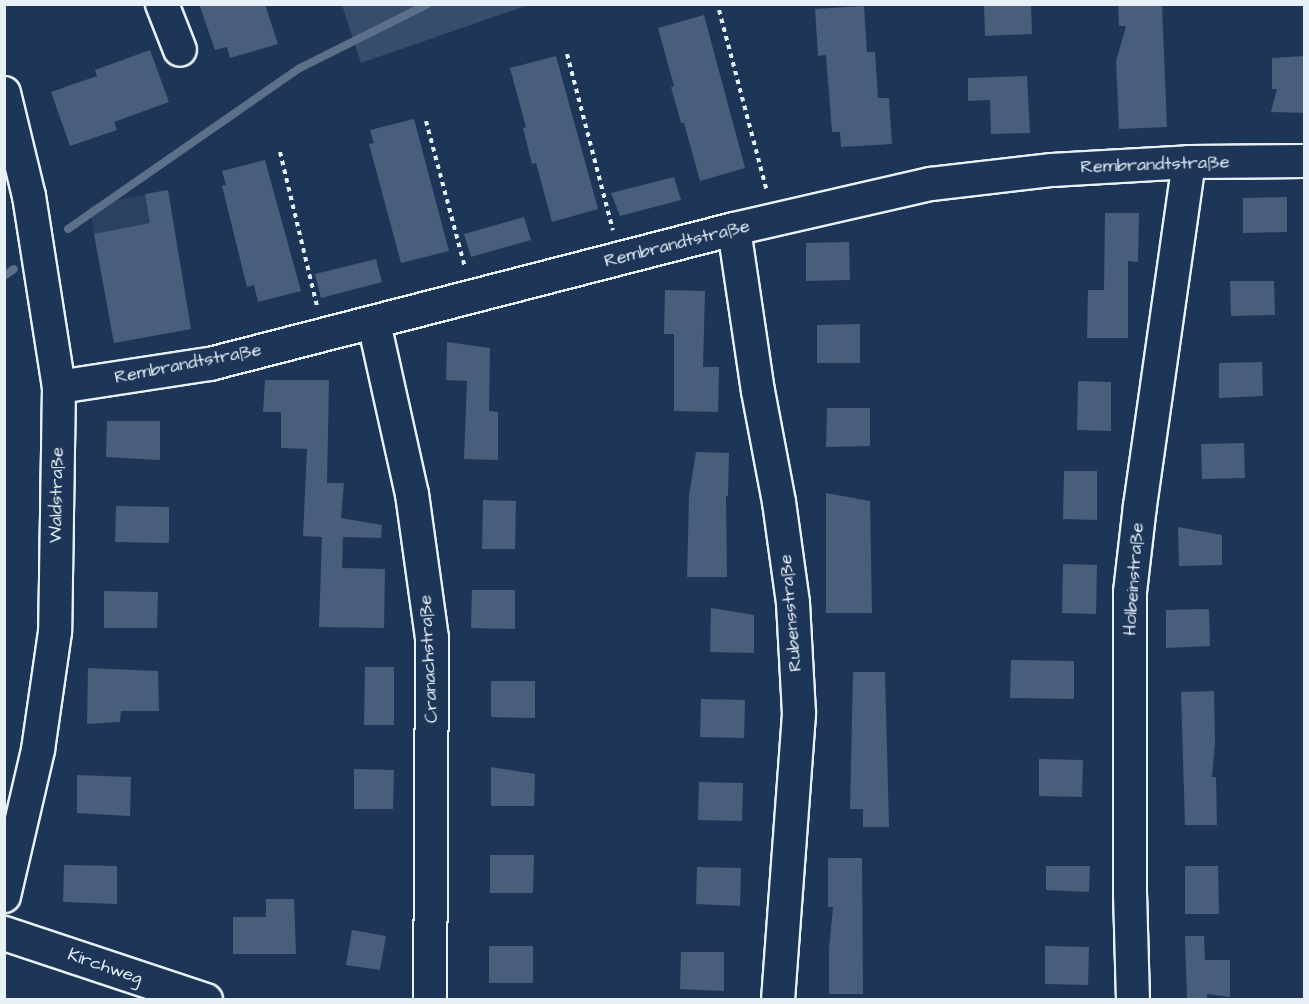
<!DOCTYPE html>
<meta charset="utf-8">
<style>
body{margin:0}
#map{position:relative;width:1309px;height:1004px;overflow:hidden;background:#1d3557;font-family:"Architects Daughter",sans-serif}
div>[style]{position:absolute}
.built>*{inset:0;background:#2a4162}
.green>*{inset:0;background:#374d6c}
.stream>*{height:8px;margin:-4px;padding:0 4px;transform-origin:4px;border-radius:4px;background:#5d7089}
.building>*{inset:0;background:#495e7a}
.path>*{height:4px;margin-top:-2px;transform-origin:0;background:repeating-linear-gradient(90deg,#e8f1f8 0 4.5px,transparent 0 9px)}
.roads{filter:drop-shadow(2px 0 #e8f1f8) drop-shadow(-2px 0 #e8f1f8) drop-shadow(0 2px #e8f1f8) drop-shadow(0 -2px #e8f1f8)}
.street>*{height:32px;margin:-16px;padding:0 16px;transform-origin:16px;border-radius:16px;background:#1d3557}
.secondary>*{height:33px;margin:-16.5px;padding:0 16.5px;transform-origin:16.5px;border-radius:16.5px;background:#1d3557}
span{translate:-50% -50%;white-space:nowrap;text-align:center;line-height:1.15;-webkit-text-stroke:5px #1d3557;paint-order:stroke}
.street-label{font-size:18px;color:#e8f1f8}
.frame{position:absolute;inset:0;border:6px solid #e8f1f8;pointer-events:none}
</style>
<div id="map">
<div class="built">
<i style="clip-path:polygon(168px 190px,191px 329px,114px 343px,89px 206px)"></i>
</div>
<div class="green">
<i style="clip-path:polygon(342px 5px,342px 4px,528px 5px,361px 63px)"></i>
</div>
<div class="stream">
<i style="left:68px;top:229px;width:280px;rotate:-34.8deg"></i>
<i style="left:298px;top:69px;width:145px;rotate:-26.6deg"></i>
<i style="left:4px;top:276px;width:12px;rotate:-35deg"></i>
</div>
<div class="building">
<i style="clip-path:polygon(199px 4px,265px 4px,278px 44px,230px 58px,227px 47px,215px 50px)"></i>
<i style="clip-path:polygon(984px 4px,1031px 4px,1032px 34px,985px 36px)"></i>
<i style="clip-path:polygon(1118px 4px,1162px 4px,1167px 127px,1119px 129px,1116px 61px,1126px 26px,1119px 26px)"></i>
<i style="clip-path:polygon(864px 6px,867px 52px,875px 52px,878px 98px,889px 98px,892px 144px,841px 147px,840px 132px,832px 132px,826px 55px,818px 56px,815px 9px)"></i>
<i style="clip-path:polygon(704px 15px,745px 168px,700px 181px,684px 123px,681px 123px,671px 87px,674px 86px,658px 28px)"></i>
<i style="clip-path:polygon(150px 50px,169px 102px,114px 122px,117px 130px,70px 146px,51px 92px,97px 76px,95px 70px)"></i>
<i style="clip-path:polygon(556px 56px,598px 209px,552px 222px,536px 163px,532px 164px,523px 128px,526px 127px,510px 68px)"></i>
<i style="clip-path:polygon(1305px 56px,1305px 113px,1271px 112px,1277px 89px,1272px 89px,1272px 58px)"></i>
<i style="clip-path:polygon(1027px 76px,1030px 133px,991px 134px,990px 100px,968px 101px,968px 78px)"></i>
<i style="clip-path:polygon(414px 119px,449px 251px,401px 263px,369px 144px,374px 143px,370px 130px)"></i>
<i style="clip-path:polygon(265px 160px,301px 291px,258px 302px,254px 285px,247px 287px,222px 186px,226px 185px,222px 171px)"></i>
<i style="clip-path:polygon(674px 177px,681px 200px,620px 216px,611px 193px)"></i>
<i style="clip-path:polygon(168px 190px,191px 329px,114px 343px,94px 234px,150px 223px,145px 194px)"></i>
<i style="clip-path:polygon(1287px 197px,1287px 232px,1243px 233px,1243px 198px)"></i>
<i style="clip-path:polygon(1105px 213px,1139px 213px,1138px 262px,1128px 261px,1128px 338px,1087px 338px,1088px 290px,1104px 290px)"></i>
<i style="clip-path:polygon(524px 217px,531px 240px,471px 257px,464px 234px)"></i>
<i style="clip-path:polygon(849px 242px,850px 280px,806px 281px,806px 243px)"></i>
<i style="clip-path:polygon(376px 259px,382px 282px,321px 298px,315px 274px)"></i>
<i style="clip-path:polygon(1230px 281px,1274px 281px,1275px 315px,1231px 316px)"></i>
<i style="clip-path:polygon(665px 290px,705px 291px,703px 367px,719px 367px,718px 412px,674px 411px,674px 334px,664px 334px)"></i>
<i style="clip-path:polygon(860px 324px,860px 363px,817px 363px,817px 325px)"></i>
<i style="clip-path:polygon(447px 342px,490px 348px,489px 411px,498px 412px,498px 460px,464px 459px,467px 381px,446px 380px)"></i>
<i style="clip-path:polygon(1262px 362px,1263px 396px,1219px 398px,1219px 363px)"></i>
<i style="clip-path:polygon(265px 380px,329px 380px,327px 483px,344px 483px,341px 518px,382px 525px,381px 538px,343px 537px,342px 568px,385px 569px,384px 628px,319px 627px,322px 537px,303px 536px,307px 449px,281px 448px,281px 412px,263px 412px)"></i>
<i style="clip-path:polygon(1078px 381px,1111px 382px,1111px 431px,1077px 430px)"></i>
<i style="clip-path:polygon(827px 408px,870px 408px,870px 446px,826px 447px)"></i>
<i style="clip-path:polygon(107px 421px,160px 421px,160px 460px,106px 457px)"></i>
<i style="clip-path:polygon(1244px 443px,1245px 478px,1202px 479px,1201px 444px)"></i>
<i style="clip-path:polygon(696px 452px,729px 453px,728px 496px,726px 496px,727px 577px,687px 577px,689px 496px)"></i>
<i style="clip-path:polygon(1064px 471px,1097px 471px,1097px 520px,1063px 519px)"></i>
<i style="clip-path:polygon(826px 493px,870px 501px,872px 613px,826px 613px)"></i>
<i style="clip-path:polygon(483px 500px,516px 501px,515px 549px,482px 549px)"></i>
<i style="clip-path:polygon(116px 506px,169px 507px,169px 543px,115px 542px)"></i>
<i style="clip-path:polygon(1178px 527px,1222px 535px,1222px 565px,1179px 566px)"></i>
<i style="clip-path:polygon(1063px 564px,1097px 565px,1096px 614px,1062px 613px)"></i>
<i style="clip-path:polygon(472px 590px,515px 590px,515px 629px,471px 628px)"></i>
<i style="clip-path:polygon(104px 591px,158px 592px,157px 628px,104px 628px)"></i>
<i style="clip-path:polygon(711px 608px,754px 615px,754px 653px,710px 652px)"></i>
<i style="clip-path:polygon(1209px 609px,1210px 646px,1166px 648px,1166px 610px)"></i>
<i style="clip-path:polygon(1011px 660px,1074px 661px,1074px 699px,1010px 698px)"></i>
<i style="clip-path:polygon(365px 667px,394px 667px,394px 725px,364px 725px)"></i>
<i style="clip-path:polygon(88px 668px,158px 671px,159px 711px,121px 711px,120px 722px,87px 724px)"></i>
<i style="clip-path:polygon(853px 672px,885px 672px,889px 827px,863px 827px,863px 809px,850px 809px)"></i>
<i style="clip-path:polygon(491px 681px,535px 681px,535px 718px,491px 717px)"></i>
<i style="clip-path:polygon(1214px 691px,1215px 743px,1212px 777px,1216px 777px,1217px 825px,1185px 825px,1181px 692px)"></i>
<i style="clip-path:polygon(701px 699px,745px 700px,744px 738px,700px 737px)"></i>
<i style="clip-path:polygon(1039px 759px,1083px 760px,1082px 797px,1039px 796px)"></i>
<i style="clip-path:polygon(491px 767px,535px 774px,534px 806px,491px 806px)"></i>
<i style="clip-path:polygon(354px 769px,394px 770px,393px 809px,354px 809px)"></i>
<i style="clip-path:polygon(77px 775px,131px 777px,130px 816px,77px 813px)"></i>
<i style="clip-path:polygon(699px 782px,743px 783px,742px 821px,698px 820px)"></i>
<i style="clip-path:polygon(490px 855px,534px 855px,533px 893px,490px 893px)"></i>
<i style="clip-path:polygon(828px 858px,862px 858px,863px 994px,829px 994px,829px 949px,833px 907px,828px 907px)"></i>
<i style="clip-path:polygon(64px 865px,117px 866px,117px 904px,63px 902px)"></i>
<i style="clip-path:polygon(1046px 866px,1090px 866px,1089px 892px,1046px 890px)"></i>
<i style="clip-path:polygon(1185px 866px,1218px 866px,1219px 914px,1185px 914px)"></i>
<i style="clip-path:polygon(697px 867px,741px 868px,740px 906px,696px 904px)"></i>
<i style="clip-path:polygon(266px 899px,294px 899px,296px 954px,233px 954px,233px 917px,266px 917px)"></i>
<i style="clip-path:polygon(352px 930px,386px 936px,380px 970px,346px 965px)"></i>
<i style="clip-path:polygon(1185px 936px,1204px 936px,1205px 960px,1230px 960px,1230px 997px,1207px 994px,1207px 998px,1187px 998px)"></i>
<i style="clip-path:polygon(489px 946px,533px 946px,533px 983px,489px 983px)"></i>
<i style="clip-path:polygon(1045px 946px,1089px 947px,1088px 985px,1045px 984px)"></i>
<i style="clip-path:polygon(681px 952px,724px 952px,724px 991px,680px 989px)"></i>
</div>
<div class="path">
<i style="left:719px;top:10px;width:188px;rotate:75.2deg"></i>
<i style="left:567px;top:54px;width:182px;rotate:75.4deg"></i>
<i style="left:426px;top:121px;width:152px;rotate:75.1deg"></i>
<i style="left:280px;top:152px;width:158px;rotate:76.5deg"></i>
</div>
<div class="roads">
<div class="street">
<i style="left:162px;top:4px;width:49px;rotate:68.6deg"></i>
<i style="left:4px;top:93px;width:106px;rotate:76.4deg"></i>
<i style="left:29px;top:196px;width:193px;rotate:81.1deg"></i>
<i style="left:59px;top:387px;width:245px;rotate:90.9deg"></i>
<i style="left:55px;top:632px;width:119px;rotate:98.2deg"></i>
<i style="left:38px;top:750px;width:150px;rotate:103.1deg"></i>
<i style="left:734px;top:229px;width:164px;rotate:81.6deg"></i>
<i style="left:758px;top:391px;width:113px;rotate:79.3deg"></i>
<i style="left:779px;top:502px;width:102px;rotate:82.1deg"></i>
<i style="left:793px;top:603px;width:111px;rotate:86.9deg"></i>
<i style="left:799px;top:714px;width:287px;rotate:94.2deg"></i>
<i style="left:374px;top:323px;width:175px;rotate:77.5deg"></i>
<i style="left:412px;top:494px;width:145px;rotate:82.1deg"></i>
<i style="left:432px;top:638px;width:362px;rotate:90.3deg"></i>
<i style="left:59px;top:387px;width:153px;rotate:-8.7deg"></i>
<i style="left:210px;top:364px;width:541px;rotate:-14.45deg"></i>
<i style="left:734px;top:229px;width:202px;rotate:-12.9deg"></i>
<i style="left:931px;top:184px;width:122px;rotate:-6.6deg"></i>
<i style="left:1052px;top:170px;width:137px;rotate:-3.3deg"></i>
<i style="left:1189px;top:162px;width:115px;rotate:-0.5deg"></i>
<i style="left:1133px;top:1000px;width:105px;rotate:-91.6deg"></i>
<i style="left:1130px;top:895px;width:303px;rotate:-90deg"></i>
<i style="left:1130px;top:592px;width:87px;rotate:-83.4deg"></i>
<i style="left:1140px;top:506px;width:347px;rotate:-81.9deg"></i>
</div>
<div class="secondary">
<i style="left:4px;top:933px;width:212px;rotate:18.4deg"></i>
</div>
</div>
<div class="street-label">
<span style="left:1155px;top:165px;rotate:-2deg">Rembrandtstraße</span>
<span style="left:677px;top:244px;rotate:-14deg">Rembrandtstraße</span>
<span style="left:188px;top:364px;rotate:-11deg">Rembrandtstraße</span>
<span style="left:57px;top:495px;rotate:-89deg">Waldstraße</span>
<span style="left:1134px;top:579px;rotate:-86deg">Holbeinstraße</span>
<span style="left:791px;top:613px;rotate:-95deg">Rubensstraße</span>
<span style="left:429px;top:659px;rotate:-93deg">Cranachstraße</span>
<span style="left:105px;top:967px;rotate:19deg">Kirchweg</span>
</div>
<div class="frame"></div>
</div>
